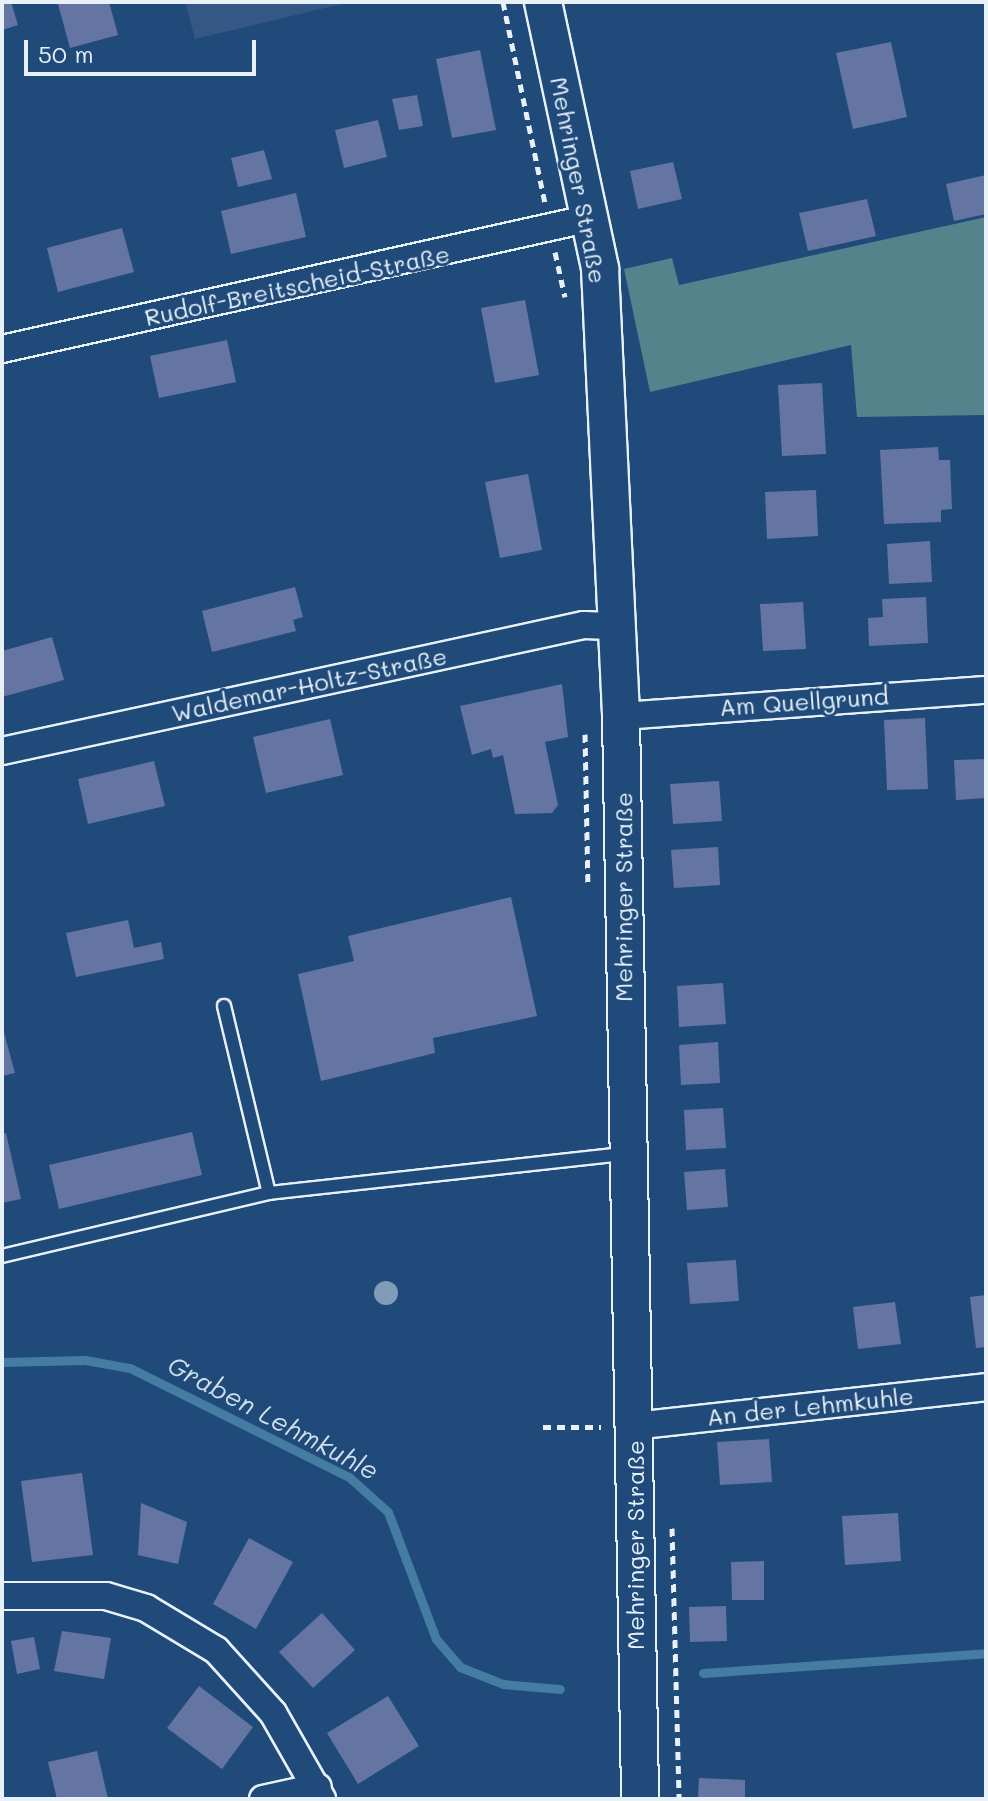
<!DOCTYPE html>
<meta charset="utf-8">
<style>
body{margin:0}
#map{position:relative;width:988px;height:1801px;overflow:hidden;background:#1f4a7a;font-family:Mali,sans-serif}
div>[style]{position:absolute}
.built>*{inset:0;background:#345786}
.green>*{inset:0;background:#54838c}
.stream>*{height:9px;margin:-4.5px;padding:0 4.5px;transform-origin:4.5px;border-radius:4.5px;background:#457ca2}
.building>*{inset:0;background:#6575a3}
.path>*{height:5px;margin-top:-2.5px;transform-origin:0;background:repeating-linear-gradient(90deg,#e8f1f8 0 8px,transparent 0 14px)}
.roads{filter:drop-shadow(2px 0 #e8f1f8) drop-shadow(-2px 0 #e8f1f8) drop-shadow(0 2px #e8f1f8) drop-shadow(0 -2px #e8f1f8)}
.service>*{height:12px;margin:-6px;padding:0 6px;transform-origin:6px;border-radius:6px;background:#1f4a7a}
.minor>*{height:26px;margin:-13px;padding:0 13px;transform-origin:13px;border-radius:13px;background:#1f4a7a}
.secondary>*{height:36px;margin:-18px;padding:0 18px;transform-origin:18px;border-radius:18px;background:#1f4a7a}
.trees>*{width:24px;height:24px;margin:-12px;border-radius:50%;background:#819cb6}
span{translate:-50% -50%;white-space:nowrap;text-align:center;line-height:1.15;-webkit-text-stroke:6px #1f4a7a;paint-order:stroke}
.street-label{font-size:24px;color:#e8f1f8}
.water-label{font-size:26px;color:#d0dfeb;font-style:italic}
.frame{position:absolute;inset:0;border:4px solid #e8f1f8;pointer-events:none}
.scale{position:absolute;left:24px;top:40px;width:232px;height:36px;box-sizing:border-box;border:4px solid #e8f1f8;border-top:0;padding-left:10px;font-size:24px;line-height:28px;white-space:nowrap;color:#e8f1f8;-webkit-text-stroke:6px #1f4a7a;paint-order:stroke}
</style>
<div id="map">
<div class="built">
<i style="clip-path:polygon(185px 2px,350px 2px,195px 39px)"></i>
</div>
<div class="green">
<i style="clip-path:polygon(986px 217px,986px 415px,857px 417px,851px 345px,650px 392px,624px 269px,672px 258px,679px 285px)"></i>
</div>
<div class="stream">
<i style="left:2px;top:1362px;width:83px;rotate:-1.4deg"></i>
<i style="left:85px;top:1360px;width:46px;rotate:10.1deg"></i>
<i style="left:130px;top:1368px;width:245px;rotate:26.5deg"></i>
<i style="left:349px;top:1477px;width:52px;rotate:41.9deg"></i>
<i style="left:388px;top:1512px;width:136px;rotate:69.3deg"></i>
<i style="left:436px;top:1639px;width:37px;rotate:49deg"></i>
<i style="left:460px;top:1667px;width:46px;rotate:21.6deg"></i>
<i style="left:503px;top:1684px;width:57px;rotate:5deg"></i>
<i style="left:703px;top:1673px;width:284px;rotate:-4deg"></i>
</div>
<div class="building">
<i style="clip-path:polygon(2px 2px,11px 2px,18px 25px,2px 30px)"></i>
<i style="clip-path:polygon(109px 2px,118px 35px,70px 48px,58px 4px)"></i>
<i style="clip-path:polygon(891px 42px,907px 117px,853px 129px,836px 53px)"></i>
<i style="clip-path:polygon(480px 50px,496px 130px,452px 138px,436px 59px)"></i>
<i style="clip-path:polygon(417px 95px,423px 126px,399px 130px,392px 99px)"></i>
<i style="clip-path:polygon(378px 120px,387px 157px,344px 168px,335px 130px)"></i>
<i style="clip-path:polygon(264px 150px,272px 179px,238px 187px,231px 158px)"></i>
<i style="clip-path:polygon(673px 162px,682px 199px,638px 209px,630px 171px)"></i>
<i style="clip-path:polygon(986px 175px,986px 214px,954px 221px,946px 184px)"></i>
<i style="clip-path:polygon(296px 193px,306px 237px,231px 254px,221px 211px)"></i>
<i style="clip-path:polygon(867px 199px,876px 236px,808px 251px,799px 213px)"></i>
<i style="clip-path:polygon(122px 228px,134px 272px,58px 292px,47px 248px)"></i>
<i style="clip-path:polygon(525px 300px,539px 375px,495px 383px,481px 308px)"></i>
<i style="clip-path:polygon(227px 340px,236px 382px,159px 398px,150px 356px)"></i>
<i style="clip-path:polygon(822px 383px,826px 454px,782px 456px,778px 385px)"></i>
<i style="clip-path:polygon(938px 447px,939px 460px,950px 460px,952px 509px,941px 510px,941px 522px,884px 524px,880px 450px)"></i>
<i style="clip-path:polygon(528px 474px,542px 550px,500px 558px,485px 482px)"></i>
<i style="clip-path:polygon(816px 490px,818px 536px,767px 539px,765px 492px)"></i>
<i style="clip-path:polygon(930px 541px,932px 582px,889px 584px,887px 544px)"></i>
<i style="clip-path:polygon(295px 587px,303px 617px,293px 620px,296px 631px,212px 652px,202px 611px)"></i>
<i style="clip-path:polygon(926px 597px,928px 643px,869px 646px,868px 618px,883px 617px,882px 599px)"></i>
<i style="clip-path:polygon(803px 602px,806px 649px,763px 651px,760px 604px)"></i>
<i style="clip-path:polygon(52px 637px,64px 680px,2px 697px,2px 651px)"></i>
<i style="clip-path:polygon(562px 684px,568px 737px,545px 742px,558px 805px,552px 813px,515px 814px,503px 755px,493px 758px,491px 749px,472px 755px,460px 706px)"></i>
<i style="clip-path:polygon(925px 718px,928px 789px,887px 790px,884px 720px)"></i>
<i style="clip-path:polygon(330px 719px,343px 775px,266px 793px,253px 737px)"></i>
<i style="clip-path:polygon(986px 759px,986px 798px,956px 800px,954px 760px)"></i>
<i style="clip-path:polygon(154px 761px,165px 806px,88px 824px,78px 779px)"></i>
<i style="clip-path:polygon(719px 781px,722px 821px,673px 824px,670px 784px)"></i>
<i style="clip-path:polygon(718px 847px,720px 885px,674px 888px,671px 850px)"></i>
<i style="clip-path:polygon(511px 897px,537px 1016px,433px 1038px,435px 1053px,321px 1081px,298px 974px,354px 961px,348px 936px)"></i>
<i style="clip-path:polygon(128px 920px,134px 948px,161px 942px,164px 959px,76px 977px,66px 933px)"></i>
<i style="clip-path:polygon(723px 983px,726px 1024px,679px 1027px,677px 986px)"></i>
<i style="clip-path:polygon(2px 1025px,15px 1073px,2px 1076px)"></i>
<i style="clip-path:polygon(718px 1042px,720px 1083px,681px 1085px,679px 1045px)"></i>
<i style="clip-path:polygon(723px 1108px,726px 1148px,686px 1150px,684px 1110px)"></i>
<i style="clip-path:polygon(192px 1132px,202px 1175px,59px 1209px,49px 1165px)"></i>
<i style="clip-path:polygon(6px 1133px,21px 1199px,2px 1203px,2px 1134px)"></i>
<i style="clip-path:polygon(725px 1169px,728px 1207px,687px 1210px,684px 1172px)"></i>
<i style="clip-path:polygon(736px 1260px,739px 1301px,690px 1304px,687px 1263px)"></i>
<i style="clip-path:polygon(986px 1295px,986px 1347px,976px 1348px,970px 1297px)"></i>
<i style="clip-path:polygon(895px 1302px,901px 1344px,858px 1349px,853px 1307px)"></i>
<i style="clip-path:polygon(769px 1439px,772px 1482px,720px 1485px,717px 1442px)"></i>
<i style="clip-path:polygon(82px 1473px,93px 1555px,32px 1562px,21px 1481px)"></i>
<i style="clip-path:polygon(141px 1503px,187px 1522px,178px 1564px,138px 1555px)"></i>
<i style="clip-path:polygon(898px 1513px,901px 1561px,845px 1565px,842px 1516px)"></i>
<i style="clip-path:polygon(249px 1538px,293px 1562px,256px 1629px,213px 1604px)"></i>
<i style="clip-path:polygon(764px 1561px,764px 1600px,732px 1600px,731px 1562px)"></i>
<i style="clip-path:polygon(726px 1606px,727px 1641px,690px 1642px,689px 1607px)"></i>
<i style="clip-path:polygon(322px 1613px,355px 1650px,313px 1688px,279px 1652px)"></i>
<i style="clip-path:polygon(62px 1631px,111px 1638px,104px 1679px,54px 1671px)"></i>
<i style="clip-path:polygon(34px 1637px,40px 1669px,17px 1674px,11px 1641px)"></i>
<i style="clip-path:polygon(199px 1686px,253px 1727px,222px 1769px,167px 1728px)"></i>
<i style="clip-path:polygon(388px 1696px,419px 1746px,358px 1784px,327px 1733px)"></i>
<i style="clip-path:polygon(97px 1751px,108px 1799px,57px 1799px,48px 1762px)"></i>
<i style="clip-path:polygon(699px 1778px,745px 1780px,745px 1799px,698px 1799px)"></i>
</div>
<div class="path">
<i style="left:503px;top:2px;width:205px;rotate:78.2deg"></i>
<i style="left:555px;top:252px;width:46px;rotate:77.5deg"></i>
<i style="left:585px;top:734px;width:153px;rotate:88.9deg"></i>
<i style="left:543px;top:1427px;width:58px"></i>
<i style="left:672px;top:1528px;width:271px;rotate:88.5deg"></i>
</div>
<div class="roads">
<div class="service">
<i style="left:224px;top:1006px;width:192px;rotate:76.5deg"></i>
<i style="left:2px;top:1256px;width:274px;rotate:-13.3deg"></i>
<i style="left:269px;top:1193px;width:357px;rotate:-6.3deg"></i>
</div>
<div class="minor">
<i style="left:2px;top:349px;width:603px;rotate:-12.54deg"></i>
<i style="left:621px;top:716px;width:366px;rotate:-4.1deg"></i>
<i style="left:2px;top:751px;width:595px;rotate:-12.22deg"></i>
<i style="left:584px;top:625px;width:33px;rotate:2deg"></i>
<i style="left:634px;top:1426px;width:354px;rotate:-6.3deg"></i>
<i style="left:2px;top:1596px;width:104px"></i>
<i style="left:106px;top:1596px;width:42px;rotate:16.7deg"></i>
<i style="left:146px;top:1608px;width:82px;rotate:31deg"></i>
<i style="left:216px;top:1650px;width:85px;rotate:47.9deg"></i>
<i style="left:273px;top:1713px;width:99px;rotate:60.3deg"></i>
<i style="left:263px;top:1799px;width:56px;rotate:-12.3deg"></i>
</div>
<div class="secondary">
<i style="left:543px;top:2px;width:273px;rotate:77.9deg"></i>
<i style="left:600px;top:269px;width:447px;rotate:87.3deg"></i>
<i style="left:621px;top:716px;width:1083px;rotate:88.99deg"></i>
</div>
</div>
<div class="trees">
<i style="left:386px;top:1293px"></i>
</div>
<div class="street-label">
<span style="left:579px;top:180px;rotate:79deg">Mehringer Straße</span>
<span style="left:297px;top:285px;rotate:-12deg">Rudolf-Breitscheid-Straße</span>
<span style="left:309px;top:684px;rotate:-12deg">Waldemar-Holtz-Straße</span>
<span style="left:804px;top:701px;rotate:-4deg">Am Quellgrund</span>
<span style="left:623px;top:897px;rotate:-90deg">Mehringer Straße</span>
<span style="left:810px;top:1406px;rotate:-6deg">An der Lehmkuhle</span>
<span style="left:635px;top:1545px;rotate:-90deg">Mehringer Straße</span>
</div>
<div class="water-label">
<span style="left:273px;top:1418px;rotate:28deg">Graben Lehmkuhle</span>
</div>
<div class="frame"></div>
<div class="scale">50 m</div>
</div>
